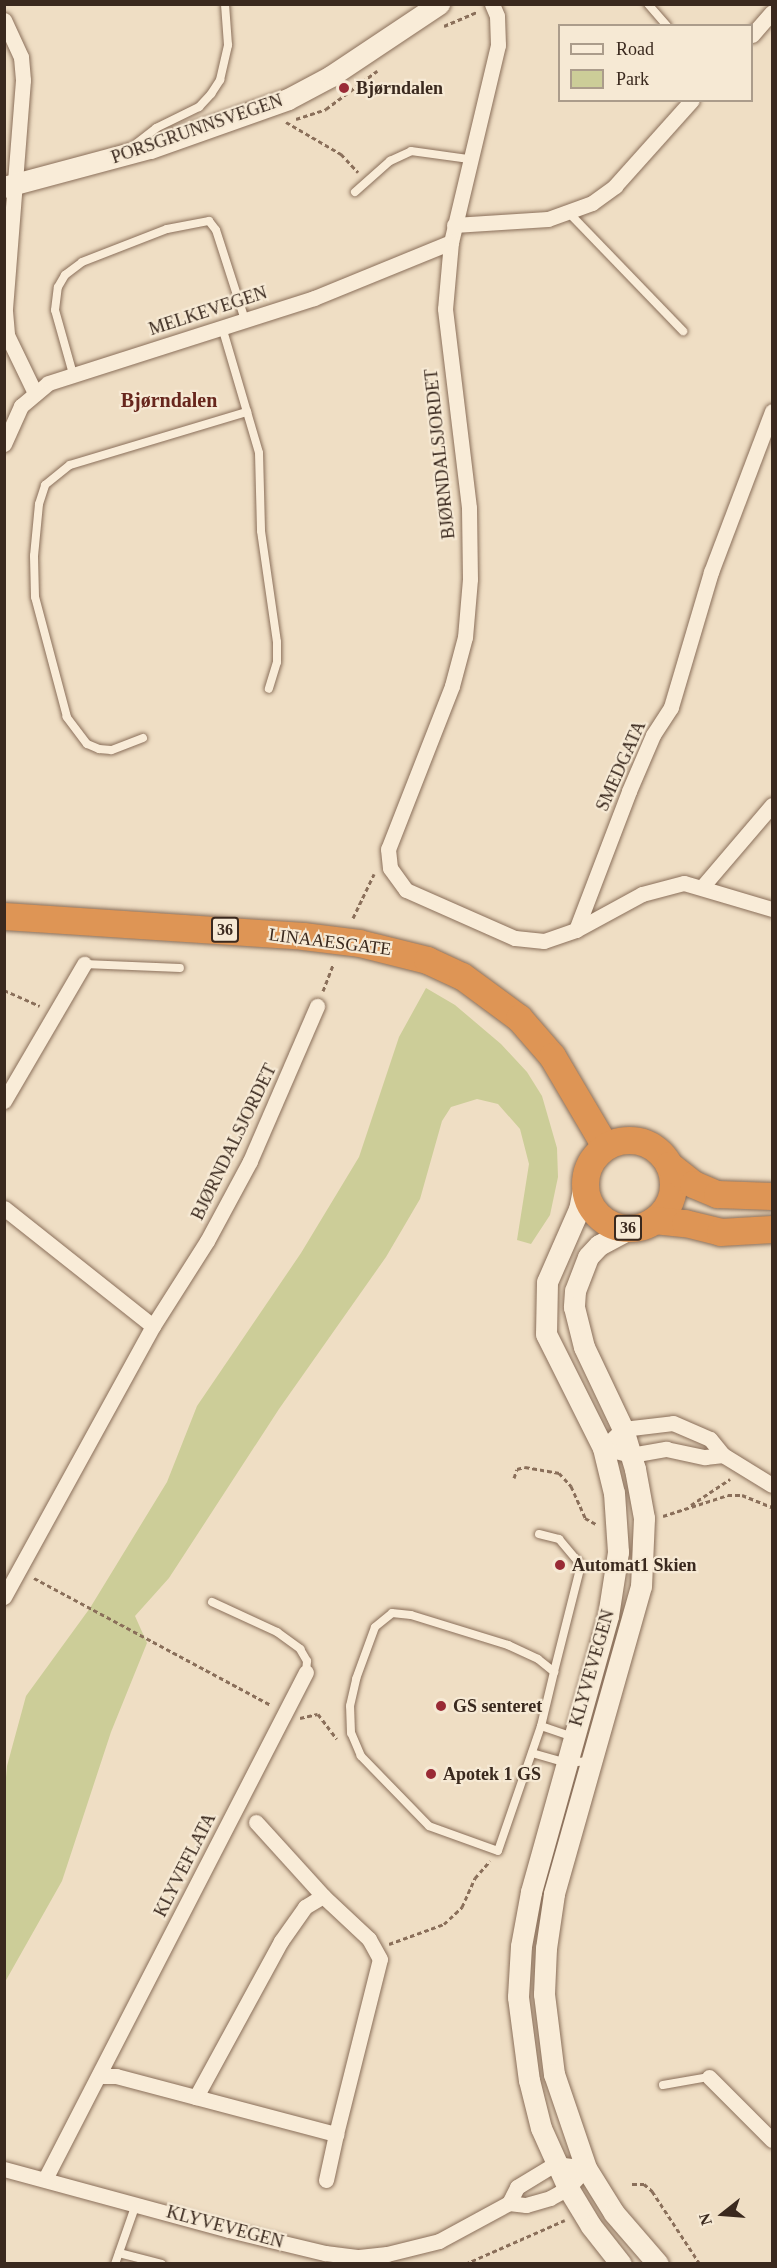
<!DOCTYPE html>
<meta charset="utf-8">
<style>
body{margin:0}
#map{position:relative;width:777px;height:2268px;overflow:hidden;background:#efdec4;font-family:"Times New Roman",serif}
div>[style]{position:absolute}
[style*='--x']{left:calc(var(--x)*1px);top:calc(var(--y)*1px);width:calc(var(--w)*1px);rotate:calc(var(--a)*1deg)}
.green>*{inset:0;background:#cccd98}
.path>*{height:3px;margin-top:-1.5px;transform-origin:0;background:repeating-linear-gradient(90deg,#8a6f5a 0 4.5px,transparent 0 7.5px)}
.roads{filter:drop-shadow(0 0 2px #8a6f5a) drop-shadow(0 0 2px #8a6f5a)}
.lane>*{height:8px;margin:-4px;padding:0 4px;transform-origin:4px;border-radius:4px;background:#f9ecd8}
.street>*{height:15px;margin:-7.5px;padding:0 7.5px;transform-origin:7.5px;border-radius:7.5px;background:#f9ecd8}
.secondary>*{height:21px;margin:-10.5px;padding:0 10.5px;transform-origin:10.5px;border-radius:10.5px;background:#f9ecd8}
.highway>*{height:27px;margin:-13.5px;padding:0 13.5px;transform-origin:13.5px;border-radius:13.5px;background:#de9555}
.highway>.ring{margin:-13.5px;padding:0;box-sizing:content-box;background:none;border:27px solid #de9555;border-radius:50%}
.dots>*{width:16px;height:16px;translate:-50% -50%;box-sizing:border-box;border:3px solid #f6e9d4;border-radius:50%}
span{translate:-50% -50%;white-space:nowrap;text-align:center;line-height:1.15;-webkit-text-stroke:4.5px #f6e9d4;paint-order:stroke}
.shield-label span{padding:2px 4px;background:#f6e9d4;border:2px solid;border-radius:4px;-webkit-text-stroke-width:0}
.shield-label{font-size:16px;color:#3a291e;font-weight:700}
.poi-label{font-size:18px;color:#3a291e;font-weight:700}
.left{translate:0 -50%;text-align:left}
.street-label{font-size:18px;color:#3a291e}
.neighbourhood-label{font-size:20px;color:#67261d;font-weight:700}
.frame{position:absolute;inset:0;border:6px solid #3a291e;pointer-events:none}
.legend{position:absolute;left:558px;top:24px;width:195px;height:78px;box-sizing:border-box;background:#f6e9d4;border:2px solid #ab9c8b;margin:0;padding:8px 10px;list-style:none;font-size:18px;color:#3a291e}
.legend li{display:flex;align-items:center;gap:12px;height:30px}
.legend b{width:30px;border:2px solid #ab9c8b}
.north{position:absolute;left:693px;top:2184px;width:60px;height:60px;-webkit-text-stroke:4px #f6e9d4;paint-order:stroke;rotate:253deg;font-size:16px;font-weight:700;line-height:24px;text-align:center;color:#3a291e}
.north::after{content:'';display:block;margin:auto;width:21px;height:27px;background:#3a291e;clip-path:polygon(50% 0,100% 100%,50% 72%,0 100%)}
</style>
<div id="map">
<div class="green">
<div style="clip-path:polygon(426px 988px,455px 1005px,501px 1044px,527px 1072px,542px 1096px,557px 1148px,558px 1177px,550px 1215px,531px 1244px,517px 1240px,529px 1164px,520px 1129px,498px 1104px,477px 1099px,451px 1107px,442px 1121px,420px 1199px,386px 1257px,279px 1409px,169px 1578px,135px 1616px,147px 1643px,111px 1732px,62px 1881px,5px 1982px,5px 1789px,7px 1766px,26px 1696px,90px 1608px,167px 1482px,197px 1406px,301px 1253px,359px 1157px,399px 1037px)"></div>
</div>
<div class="path">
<div style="--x:444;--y:26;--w:36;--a:-23"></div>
<div style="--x:296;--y:119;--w:32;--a:-18"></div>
<div style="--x:326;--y:109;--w:64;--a:-36.7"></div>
<div style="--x:286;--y:122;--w:64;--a:30.2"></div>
<div style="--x:341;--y:154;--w:25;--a:47"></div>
<div style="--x:353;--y:918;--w:49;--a:-64.5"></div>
<div style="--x:4;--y:990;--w:39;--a:24"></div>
<div style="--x:323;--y:991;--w:28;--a:-69"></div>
<div style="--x:514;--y:1478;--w:9;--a:-72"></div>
<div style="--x:517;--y:1469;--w:8;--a:-14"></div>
<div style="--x:525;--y:1467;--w:35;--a:10"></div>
<div style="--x:559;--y:1473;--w:18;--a:47"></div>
<div style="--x:571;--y:1486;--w:35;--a:66"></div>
<div style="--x:585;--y:1518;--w:13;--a:29"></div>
<div style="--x:691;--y:1505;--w:47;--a:-33.7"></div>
<div style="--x:663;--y:1516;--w:68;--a:-17.9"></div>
<div style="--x:728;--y:1495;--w:14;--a:0"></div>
<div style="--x:742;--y:1495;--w:32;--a:22"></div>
<div style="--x:34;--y:1578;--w:269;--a:28.2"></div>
<div style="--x:300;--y:1718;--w:18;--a:-13"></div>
<div style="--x:318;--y:1714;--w:31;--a:53"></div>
<div style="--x:389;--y:1944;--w:59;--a:-20"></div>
<div style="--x:444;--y:1924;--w:25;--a:-43"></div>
<div style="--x:462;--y:1907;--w:32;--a:-66"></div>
<div style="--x:475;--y:1878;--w:23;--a:-49"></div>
<div style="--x:632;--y:2184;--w:12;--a:0"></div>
<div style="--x:644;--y:2184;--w:11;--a:41"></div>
<div style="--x:652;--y:2191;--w:87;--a:56.7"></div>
<div style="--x:465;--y:2264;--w:109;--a:-23.7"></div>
</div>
<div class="roads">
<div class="lane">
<div style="--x:648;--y:4;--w:29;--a:49"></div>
<div style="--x:132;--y:147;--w:31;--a:-38"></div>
<div style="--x:156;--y:128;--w:48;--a:-26"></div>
<div style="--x:199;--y:107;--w:18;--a:-47"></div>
<div style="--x:211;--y:94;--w:17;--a:-57"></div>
<div style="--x:220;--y:80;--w:36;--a:-77"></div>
<div style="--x:228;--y:45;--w:41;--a:-94.2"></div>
<div style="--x:355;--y:192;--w:47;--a:-41.5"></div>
<div style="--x:390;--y:161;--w:23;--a:-25"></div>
<div style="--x:411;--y:151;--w:59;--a:7.9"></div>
<div style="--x:570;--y:214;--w:163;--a:46"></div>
<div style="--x:222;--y:327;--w:131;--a:73.6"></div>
<div style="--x:259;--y:453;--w:78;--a:88.5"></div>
<div style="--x:261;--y:531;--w:112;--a:81.8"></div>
<div style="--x:277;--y:642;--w:20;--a:90"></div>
<div style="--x:277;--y:662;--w:28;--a:107"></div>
<div style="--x:73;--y:374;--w:66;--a:-105.7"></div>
<div style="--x:55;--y:310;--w:23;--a:-83"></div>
<div style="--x:58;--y:287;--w:14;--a:-60"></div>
<div style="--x:65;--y:275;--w:21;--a:-37"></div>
<div style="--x:82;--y:262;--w:91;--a:-21.2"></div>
<div style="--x:167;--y:229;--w:43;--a:-10.8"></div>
<div style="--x:209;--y:221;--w:11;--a:52"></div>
<div style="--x:216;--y:230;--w:95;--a:72.1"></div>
<div style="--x:143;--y:738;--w:34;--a:159"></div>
<div style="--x:111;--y:750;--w:12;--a:-175"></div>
<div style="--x:99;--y:749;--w:13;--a:-157"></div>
<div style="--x:87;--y:744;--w:34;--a:-127"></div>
<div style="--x:67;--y:717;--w:124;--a:-104.9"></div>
<div style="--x:35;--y:597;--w:41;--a:-91.4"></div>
<div style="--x:34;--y:556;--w:52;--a:-84.5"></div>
<div style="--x:39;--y:504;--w:20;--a:-72"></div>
<div style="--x:45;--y:485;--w:32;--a:-39"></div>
<div style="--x:70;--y:465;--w:185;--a:-16.7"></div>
<div style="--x:84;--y:964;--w:96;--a:2.4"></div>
<div style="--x:539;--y:1534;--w:21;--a:14"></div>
<div style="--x:559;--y:1539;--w:34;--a:50"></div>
<div style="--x:581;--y:1565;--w:110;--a:104.2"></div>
<div style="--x:212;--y:1602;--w:72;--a:24.8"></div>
<div style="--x:277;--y:1632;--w:29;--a:36"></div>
<div style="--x:300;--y:1649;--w:14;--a:60"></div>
<div style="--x:307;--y:1661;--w:11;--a:95"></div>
<div style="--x:392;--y:1613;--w:19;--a:6"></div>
<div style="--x:411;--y:1615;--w:102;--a:17.2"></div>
<div style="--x:508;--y:1645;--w:33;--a:25"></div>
<div style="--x:538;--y:1659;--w:21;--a:39"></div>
<div style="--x:554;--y:1672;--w:56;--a:103.5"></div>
<div style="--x:541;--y:1726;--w:132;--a:109"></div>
<div style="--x:498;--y:1851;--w:73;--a:-160.1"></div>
<div style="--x:429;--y:1826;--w:98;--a:-134.2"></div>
<div style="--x:361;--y:1756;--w:25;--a:-113"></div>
<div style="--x:351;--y:1733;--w:27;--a:-92"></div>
<div style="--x:350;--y:1706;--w:28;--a:-77"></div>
<div style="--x:356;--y:1679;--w:55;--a:-69.9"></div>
<div style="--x:375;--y:1627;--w:22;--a:-39"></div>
<div style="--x:541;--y:1726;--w:34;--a:19"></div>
<div style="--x:532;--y:1753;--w:35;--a:16"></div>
<div style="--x:566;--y:1763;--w:23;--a:-5"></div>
<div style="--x:663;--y:2085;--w:47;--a:-9.9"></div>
<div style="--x:119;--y:2253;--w:44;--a:14.3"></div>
<div style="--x:115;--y:2264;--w:64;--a:-70.7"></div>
</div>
<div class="street">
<div style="--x:492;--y:4;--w:13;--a:67"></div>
<div style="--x:497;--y:16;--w:29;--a:88"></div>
<div style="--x:498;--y:45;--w:203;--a:103.4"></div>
<div style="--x:451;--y:242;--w:67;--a:95.1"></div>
<div style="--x:445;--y:309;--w:200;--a:83.1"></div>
<div style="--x:469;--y:508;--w:71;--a:89.2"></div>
<div style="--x:470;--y:579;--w:58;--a:94.9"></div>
<div style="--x:465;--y:637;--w:51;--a:104.9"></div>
<div style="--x:452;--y:686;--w:175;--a:111.4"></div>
<div style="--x:388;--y:849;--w:19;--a:84"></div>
<div style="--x:390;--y:868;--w:27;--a:54"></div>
<div style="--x:406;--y:890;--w:119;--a:23.8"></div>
<div style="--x:515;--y:938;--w:29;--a:6"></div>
<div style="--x:544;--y:941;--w:34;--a:-19"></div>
<div style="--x:576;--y:930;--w:149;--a:-69.1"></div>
<div style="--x:629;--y:791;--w:61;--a:-66.8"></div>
<div style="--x:653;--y:735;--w:33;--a:-57"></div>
<div style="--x:671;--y:707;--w:141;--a:-73.5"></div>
<div style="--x:711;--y:572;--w:172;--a:-69.2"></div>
<div style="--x:4;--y:20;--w:41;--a:65.3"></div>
<div style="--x:21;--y:57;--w:23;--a:85"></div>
<div style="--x:23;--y:80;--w:232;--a:94.5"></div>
<div style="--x:5;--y:311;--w:24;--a:85"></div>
<div style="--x:7;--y:335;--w:62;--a:64.3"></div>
<div style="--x:752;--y:35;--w:30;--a:-49"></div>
<div style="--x:454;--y:225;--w:94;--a:-3.7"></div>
<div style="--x:548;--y:219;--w:47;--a:-20"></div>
<div style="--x:592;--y:203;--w:29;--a:-36"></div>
<div style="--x:615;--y:186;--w:115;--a:-48.2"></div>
<div style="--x:4;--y:444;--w:42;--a:-65.9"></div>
<div style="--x:21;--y:406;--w:35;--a:-40"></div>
<div style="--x:48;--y:383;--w:279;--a:-17.7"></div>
<div style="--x:314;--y:298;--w:148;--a:-22.2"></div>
<div style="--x:702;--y:887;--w:108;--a:-49.5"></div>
<div style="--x:576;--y:930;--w:75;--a:-28.6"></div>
<div style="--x:642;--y:894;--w:43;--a:-14.7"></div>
<div style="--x:684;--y:883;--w:92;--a:16.5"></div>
<div style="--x:4;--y:1101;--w:159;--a:-59.7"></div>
<div style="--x:4;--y:1208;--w:190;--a:38.4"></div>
<div style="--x:603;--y:1448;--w:28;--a:-44"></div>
<div style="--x:623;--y:1429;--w:50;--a:-6.8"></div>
<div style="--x:673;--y:1423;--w:40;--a:23.4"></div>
<div style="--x:710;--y:1439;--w:21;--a:51"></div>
<div style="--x:723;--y:1455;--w:57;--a:31.5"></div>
<div style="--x:603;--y:1448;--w:29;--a:14"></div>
<div style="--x:631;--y:1455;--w:36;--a:-10"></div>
<div style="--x:666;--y:1449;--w:40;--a:12"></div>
<div style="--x:705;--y:1457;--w:18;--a:-6"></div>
<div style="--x:4;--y:1597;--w:309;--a:-61.2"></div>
<div style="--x:153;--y:1326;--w:101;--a:-57.6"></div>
<div style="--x:207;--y:1241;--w:91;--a:-61.7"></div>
<div style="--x:250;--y:1161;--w:169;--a:-66.6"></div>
<div style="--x:256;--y:1822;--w:100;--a:47.8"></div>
<div style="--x:99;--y:2076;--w:17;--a:0"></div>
<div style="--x:116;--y:2076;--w:228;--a:14.8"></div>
<div style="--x:336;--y:2134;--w:180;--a:-75.9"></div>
<div style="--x:380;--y:1959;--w:23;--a:-119"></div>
<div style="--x:369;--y:1939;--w:63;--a:-136.9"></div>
<div style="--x:323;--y:1896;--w:21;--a:149"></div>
<div style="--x:305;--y:1907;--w:42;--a:125.2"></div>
<div style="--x:281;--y:1941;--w:178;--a:118.6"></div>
<div style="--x:709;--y:2077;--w:89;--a:45"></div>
<div style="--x:4;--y:2169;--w:233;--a:15.2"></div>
<div style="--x:229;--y:2230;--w:99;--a:13.5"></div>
<div style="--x:325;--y:2253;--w:34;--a:7"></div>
<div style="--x:359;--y:2257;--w:28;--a:-6"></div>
<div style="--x:387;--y:2254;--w:54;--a:-14"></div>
<div style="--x:439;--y:2241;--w:80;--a:-28.5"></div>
<div style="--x:509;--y:2203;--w:18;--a:-63"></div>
<div style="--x:517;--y:2187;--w:44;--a:-31.2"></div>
<div style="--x:555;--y:2164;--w:31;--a:7"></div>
<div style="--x:45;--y:2179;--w:570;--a:-62.76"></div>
<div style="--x:326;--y:2180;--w:47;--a:-77.7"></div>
<div style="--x:509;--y:2203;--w:17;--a:7"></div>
<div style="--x:526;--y:2205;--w:25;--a:-16"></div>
<div style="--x:550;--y:2198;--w:21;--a:-29"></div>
<div style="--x:568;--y:2188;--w:27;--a:-48"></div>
</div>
<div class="secondary">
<div style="--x:4;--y:187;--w:151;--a:-15"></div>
<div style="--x:150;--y:148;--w:146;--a:-19.5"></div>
<div style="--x:288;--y:99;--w:49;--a:-28.1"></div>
<div style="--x:331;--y:76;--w:130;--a:-33.7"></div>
<div style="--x:584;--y:1184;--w:25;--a:101"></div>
<div style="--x:579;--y:1209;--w:80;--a:113.7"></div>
<div style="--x:547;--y:1282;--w:52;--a:91.1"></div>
<div style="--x:546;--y:1334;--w:127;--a:63.4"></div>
<div style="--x:603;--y:1448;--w:46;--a:76.3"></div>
<div style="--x:614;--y:1493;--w:59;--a:86.1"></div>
<div style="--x:618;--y:1552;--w:65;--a:98.9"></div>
<div style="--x:608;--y:1616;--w:287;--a:105.6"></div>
<div style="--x:531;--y:1892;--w:55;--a:100.5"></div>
<div style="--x:521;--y:1946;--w:51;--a:93.4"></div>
<div style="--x:518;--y:1997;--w:84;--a:82.5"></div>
<div style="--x:529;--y:2080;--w:49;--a:76"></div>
<div style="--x:541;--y:2128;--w:66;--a:65.8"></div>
<div style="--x:568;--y:2188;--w:44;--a:58.8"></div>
<div style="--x:591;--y:2226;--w:48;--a:51.7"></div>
<div style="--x:631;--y:1228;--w:36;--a:152"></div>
<div style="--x:599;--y:1245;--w:16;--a:133"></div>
<div style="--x:588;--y:1257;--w:36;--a:111"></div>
<div style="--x:575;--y:1291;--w:16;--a:94"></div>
<div style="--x:574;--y:1307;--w:41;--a:76"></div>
<div style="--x:584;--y:1347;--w:91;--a:64.6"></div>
<div style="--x:623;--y:1429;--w:42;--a:73.3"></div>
<div style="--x:635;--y:1469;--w:50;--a:79.6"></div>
<div style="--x:644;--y:1518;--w:68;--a:92.5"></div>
<div style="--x:641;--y:1586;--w:320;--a:105.8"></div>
<div style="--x:554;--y:1894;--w:55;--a:98.4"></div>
<div style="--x:546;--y:1948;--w:46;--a:92.5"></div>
<div style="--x:544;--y:1994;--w:81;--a:82.9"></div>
<div style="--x:554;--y:2074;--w:99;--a:71.2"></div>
<div style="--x:586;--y:2168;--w:53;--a:58.1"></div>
<div style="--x:614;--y:2213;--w:67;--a:49.2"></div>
</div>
<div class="highway">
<div style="--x:4;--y:916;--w:300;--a:3.8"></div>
<div style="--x:303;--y:936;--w:56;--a:7.1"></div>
<div style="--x:359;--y:943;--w:70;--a:14"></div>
<div style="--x:427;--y:960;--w:38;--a:25"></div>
<div style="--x:462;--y:976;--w:71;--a:36.4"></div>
<div style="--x:519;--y:1018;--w:50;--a:49"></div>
<div style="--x:552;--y:1056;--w:104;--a:59.5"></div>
<div class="ring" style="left:585px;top:1140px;width:61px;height:61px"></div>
<div style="--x:669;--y:1165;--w:31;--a:38"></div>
<div style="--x:693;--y:1184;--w:26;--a:23"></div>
<div style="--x:717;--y:1194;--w:55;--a:2.1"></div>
<div style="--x:654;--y:1220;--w:31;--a:6"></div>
<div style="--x:685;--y:1223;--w:36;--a:14"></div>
<div style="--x:720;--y:1232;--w:52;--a:-3.3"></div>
</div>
</div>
<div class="dots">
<div style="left:344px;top:88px;background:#992a35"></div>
<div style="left:560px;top:1565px;background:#992a35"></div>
<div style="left:441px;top:1706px;background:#992a35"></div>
<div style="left:431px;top:1774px;background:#992a35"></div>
</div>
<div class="shield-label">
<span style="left:225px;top:930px">36</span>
<span style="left:628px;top:1228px">36</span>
</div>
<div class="poi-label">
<span class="left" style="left:356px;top:88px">Bjørndalen</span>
<span class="left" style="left:572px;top:1565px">Automat1 Skien</span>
<span class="left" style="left:453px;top:1706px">GS senteret</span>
<span class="left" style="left:443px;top:1774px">Apotek 1 GS</span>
</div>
<div class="street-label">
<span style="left:197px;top:129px;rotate:-19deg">PORSGRUNNSVEGEN</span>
<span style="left:208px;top:311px;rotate:-18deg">MELKEVEGEN</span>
<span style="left:440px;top:454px;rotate:-96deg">BJØRNDALSJORDET</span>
<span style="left:621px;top:766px;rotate:-66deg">SMEDGATA</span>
<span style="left:330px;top:942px;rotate:7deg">LINAAESGATE</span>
<span style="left:234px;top:1142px;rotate:-64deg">BJØRNDALSJORDET</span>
<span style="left:592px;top:1668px;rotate:-74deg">KLYVEVEGEN</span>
<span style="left:185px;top:1865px;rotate:-63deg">KLYVEFLATA</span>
<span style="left:225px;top:2227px;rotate:15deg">KLYVEVEGEN</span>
</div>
<div class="neighbourhood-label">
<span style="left:169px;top:400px">Bjørndalen</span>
</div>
<div class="frame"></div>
<ul class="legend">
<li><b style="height:8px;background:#f9ecd8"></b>Road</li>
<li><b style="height:16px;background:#cccd98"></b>Park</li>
</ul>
<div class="north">N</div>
</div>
